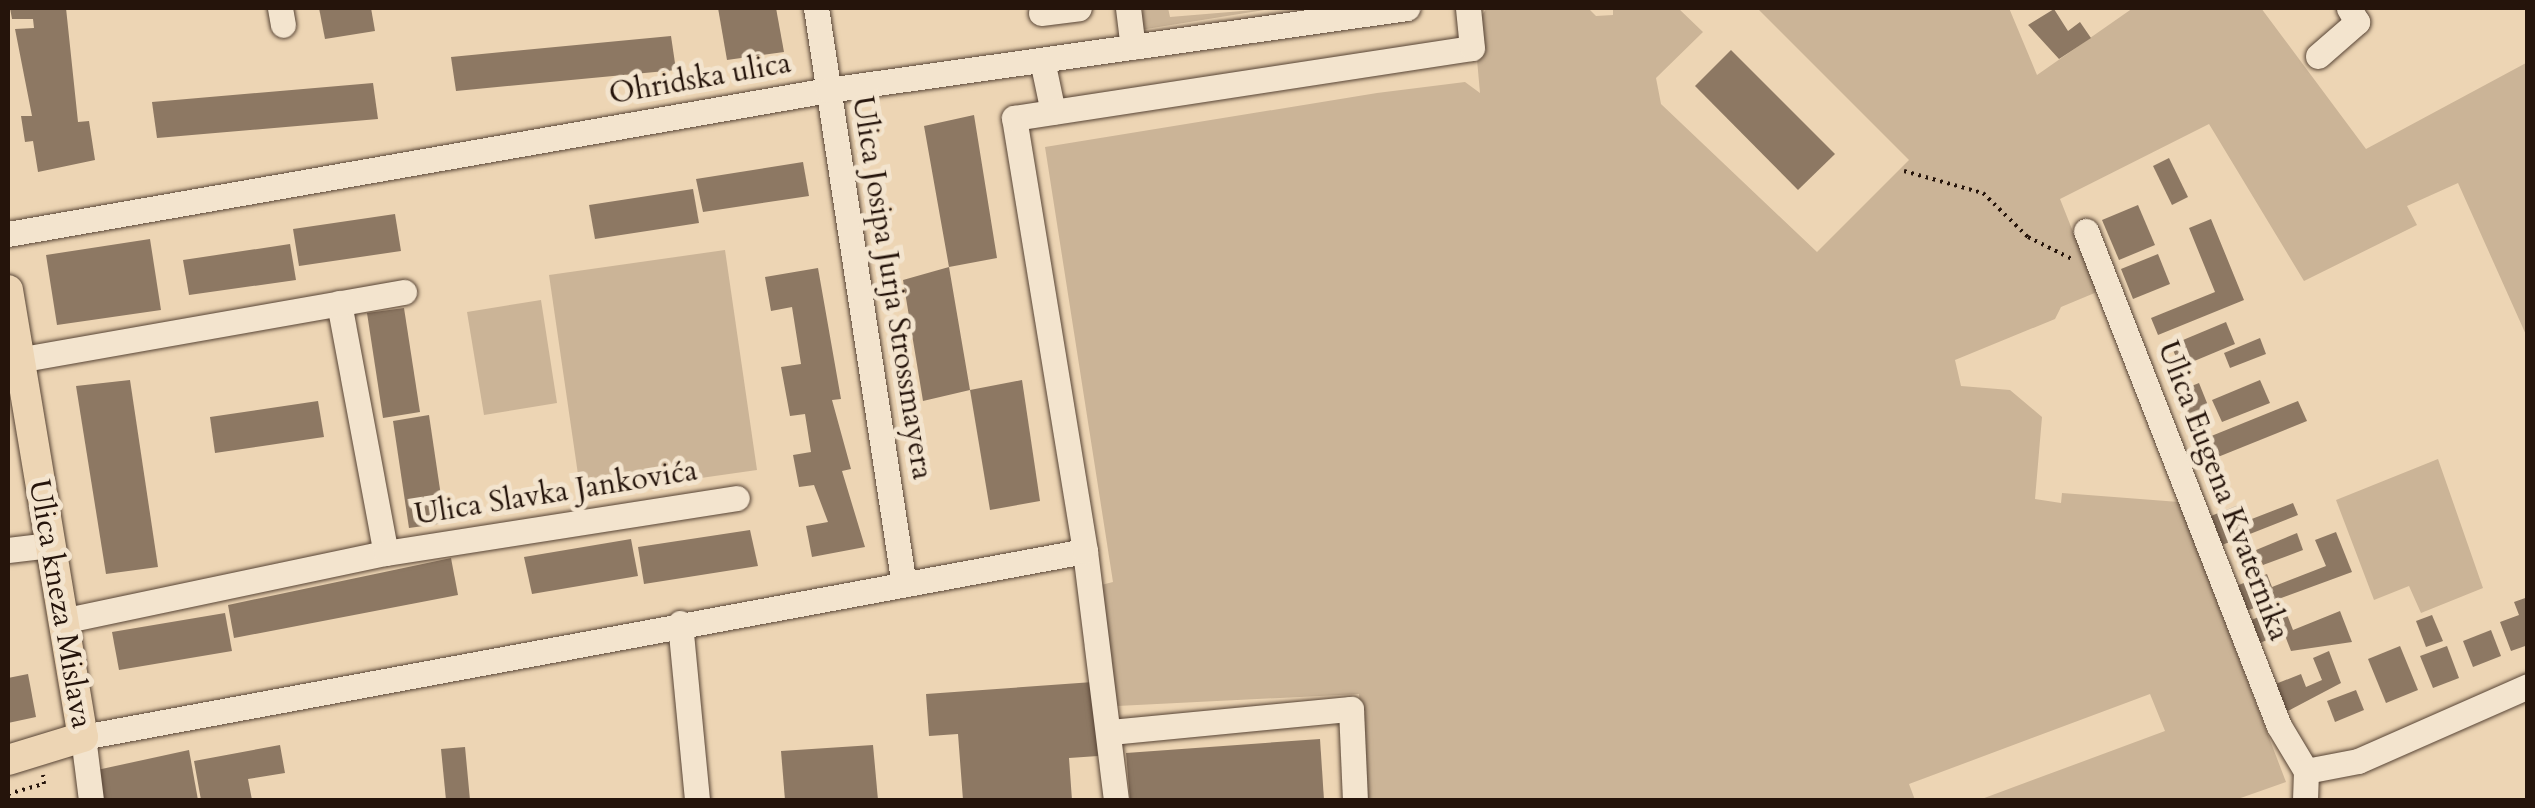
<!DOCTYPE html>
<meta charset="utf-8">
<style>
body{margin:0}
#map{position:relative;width:2535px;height:808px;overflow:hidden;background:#edd5b4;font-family:Cardo,serif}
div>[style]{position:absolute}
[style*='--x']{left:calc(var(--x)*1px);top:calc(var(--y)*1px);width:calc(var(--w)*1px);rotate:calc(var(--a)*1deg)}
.green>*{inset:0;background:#cbb497}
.building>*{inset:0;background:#8d7863}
.path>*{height:4px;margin-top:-2px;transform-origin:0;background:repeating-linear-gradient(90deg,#25140b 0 2.5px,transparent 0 7.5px)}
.roads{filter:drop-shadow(0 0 2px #574435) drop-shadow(0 0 2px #574435)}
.minor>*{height:25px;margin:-12.5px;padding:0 12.5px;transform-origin:12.5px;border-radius:12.5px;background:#f3e4ce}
.major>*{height:30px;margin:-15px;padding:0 15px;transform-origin:15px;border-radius:15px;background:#edd5b4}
span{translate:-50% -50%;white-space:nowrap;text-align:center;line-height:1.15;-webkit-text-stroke:10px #f3e4ce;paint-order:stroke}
.street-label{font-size:30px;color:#25140b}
.frame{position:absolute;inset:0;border:10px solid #25140b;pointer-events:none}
</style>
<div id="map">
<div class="green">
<div style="clip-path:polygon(1143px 8px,1168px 8px,1170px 17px,1277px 8px,1140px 30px)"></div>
<div style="clip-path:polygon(1487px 8px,1588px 8px,1596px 16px,1613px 15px,1613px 8px,1678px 8px,1703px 32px,1656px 78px,1661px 104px,1817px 252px,1909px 160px,1757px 8px,2009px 8px,2037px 75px,2133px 8px,2261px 8px,2366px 149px,2526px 63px,2527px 337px,2458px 183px,2407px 206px,2417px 225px,2304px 281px,2209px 124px,2060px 199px,2097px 292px,2061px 307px,2055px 319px,1955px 360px,1961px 386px,2010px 390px,2042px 417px,2035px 499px,2061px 503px,2062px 493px,2179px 502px,2286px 782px,2235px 800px,1979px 800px,2165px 731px,2150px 694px,1909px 784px,1915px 800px,1365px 800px,1359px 694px,1117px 706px,1101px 585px,1113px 582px,1045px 147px,1377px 93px,1465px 82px,1480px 93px,1474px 26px)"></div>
<div style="clip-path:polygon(725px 250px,757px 470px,581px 495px,549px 275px)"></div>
<div style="clip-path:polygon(541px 300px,557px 403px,484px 415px,467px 312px)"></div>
<div style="clip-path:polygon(2438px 459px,2483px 588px,2421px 613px,2409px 586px,2374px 600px,2336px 500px)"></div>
</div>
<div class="building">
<div style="clip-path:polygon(10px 8px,66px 8px,78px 122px,89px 121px,95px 160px,38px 172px,33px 141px,25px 142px,21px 116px,32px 116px,15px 29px,34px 28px,33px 19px,12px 19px)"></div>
<div style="clip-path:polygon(319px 8px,371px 8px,375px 31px,325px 39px)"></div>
<div style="clip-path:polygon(718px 8px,776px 8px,784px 52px,727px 60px)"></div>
<div style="clip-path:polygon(2054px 9px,2068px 31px,2080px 22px,2091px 38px,2059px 59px,2028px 25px)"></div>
<div style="clip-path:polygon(671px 36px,676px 70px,456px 91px,451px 57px)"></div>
<div style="clip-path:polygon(1731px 50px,1835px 154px,1798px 190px,1695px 86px)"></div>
<div style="clip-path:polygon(373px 83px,378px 119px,157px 138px,152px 102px)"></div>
<div style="clip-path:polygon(974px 115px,997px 258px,949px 267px,970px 390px,923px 401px,903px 280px,949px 267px,924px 126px)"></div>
<div style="clip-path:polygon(2169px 158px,2188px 197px,2172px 205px,2153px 166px)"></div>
<div style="clip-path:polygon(803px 162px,809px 196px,703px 212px,696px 179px)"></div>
<div style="clip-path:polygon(693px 189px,699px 223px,595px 239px,589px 205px)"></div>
<div style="clip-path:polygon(2138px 205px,2155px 245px,2119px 260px,2102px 220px)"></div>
<div style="clip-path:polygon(395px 214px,401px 251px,299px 266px,293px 229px)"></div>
<div style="clip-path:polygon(2211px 219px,2244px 300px,2158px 335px,2151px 318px,2215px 292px,2189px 228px)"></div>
<div style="clip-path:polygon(150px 239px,161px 310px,57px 325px,46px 255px)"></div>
<div style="clip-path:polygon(290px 244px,296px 280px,189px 295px,183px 260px)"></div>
<div style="clip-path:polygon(2158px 254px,2170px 284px,2133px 299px,2121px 269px)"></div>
<div style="clip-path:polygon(818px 268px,841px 399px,832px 400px,851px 469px,842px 471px,865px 547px,812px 557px,806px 526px,828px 522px,814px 485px,799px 487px,793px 455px,811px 452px,805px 414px,790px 416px,781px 367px,801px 364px,792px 307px,771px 311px,765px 277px)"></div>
<div style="clip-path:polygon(404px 308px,420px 412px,383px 418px,367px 313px)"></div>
<div style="clip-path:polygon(2226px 322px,2235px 344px,2180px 367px,2171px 345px)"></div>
<div style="clip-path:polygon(2260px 338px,2266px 354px,2230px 368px,2224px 353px)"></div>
<div style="clip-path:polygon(130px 380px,158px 567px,106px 574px,76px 386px)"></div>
<div style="clip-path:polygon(1022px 380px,1040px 501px,990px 510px,970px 390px)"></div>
<div style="clip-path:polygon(2260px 380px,2270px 403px,2222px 422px,2212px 400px)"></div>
<div style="clip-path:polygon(2199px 383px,2209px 408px,2185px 418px,2174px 393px)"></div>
<div style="clip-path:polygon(318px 401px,324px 437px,215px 453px,210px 417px)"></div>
<div style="clip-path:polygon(2298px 401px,2307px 421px,2203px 463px,2194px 443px)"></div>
<div style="clip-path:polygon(429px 415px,445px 523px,409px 528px,393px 421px)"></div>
<div style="clip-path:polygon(2293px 503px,2298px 515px,2222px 545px,2211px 516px,2238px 505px,2244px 522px)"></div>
<div style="clip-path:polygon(750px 530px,758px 566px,644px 584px,638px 547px)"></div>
<div style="clip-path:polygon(2336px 532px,2352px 572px,2246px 611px,2236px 586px,2267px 574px,2272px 587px,2326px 566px,2315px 540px)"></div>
<div style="clip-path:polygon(2297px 533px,2303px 550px,2263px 565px,2256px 550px)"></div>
<div style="clip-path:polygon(631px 539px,638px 576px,532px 594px,524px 557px)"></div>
<div style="clip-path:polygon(451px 558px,458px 595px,234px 638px,228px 605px)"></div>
<div style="clip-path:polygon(2528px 597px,2528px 645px,2511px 651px,2500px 622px,2519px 615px,2514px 602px)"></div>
<div style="clip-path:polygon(2284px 607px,2293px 630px,2340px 611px,2352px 642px,2291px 651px,2284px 633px,2255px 645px,2246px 622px)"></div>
<div style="clip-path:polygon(225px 613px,232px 651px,119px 670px,112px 632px)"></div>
<div style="clip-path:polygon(2432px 615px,2443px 641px,2426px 647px,2416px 621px)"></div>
<div style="clip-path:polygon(2491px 630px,2501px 656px,2473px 667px,2463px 641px)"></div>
<div style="clip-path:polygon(2400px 646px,2418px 690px,2386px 703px,2368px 659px)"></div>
<div style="clip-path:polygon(2447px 646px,2459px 678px,2433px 688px,2420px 656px)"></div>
<div style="clip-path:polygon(2329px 651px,2341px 683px,2284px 713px,2273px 685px,2301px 674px,2306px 687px,2322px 680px,2313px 658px)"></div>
<div style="clip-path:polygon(28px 674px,36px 717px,8px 723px,8px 678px)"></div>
<div style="clip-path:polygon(1093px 682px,1098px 756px,1069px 758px,1072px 800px,963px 800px,958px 734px,929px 736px,926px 694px)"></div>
<div style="clip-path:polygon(2356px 690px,2364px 710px,2335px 722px,2327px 701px)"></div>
<div style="clip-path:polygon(1320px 739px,1324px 800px,1130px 800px,1126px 753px)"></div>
<div style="clip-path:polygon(280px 745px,285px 773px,248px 779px,252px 800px,201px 800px,194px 761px)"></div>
<div style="clip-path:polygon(873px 745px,878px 800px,785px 800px,781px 751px)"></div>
<div style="clip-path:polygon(465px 747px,470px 800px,446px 800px,441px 749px)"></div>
<div style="clip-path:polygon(189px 750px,198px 800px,103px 800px,97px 770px)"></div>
</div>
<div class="path">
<div style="--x:1904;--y:171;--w:82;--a:15.6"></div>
<div style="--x:1983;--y:193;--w:63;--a:44.4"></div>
<div style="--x:2028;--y:237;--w:49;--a:26.6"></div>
<div style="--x:8;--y:794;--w:37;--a:-16"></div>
<div style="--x:44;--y:784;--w:9;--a:-96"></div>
</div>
<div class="roads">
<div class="minor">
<div style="--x:280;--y:8;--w:17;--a:80"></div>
<div style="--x:816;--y:8;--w:578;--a:81.34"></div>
<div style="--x:1128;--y:8;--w:39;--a:83"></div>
<div style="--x:1041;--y:13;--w:38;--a:-7"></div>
<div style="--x:2318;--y:56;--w:52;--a:-41.1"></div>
<div style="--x:2357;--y:22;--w:16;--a:-120"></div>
<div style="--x:1042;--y:60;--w:53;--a:78.1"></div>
<div style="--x:2086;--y:231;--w:531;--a:68.7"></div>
<div style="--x:2279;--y:726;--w:52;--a:59"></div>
<div style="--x:2306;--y:771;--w:53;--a:-10.9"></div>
<div style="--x:2358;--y:761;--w:186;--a:-23.8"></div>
<div style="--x:8;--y:234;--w:833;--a:-9.96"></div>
<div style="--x:828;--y:90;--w:585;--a:-8.06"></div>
<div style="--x:339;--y:303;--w:254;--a:79.4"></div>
<div style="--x:18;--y:360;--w:392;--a:-10"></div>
<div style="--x:8;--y:550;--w:42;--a:-6.8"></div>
<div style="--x:62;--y:621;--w:331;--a:-11.9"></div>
<div style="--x:386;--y:553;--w:355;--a:-8.9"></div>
<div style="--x:680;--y:623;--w:178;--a:84.5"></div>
<div style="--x:1110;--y:732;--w:242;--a:-5.5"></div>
<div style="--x:1351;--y:709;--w:91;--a:87.5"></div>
<div style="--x:91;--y:800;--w:64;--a:-97.2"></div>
<div style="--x:83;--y:737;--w:1019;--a:-10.52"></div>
<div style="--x:1116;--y:800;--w:251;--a:-97.1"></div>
<div style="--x:1085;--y:551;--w:439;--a:-99.3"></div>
<div style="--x:1014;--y:118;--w:463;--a:-8.7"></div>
<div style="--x:1472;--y:48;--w:40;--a:-95.7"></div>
<div style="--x:2305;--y:800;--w:29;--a:-88"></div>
</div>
<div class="major">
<div style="--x:8;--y:290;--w:453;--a:80.5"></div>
<div style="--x:83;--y:737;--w:78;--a:163"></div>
</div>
</div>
<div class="street-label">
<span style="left:700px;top:79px;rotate:-10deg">Ohridska ulica</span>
<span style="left:892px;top:288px;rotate:81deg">Ulica Josipa Jurja Strossmayera</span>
<span style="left:2223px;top:491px;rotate:69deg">Ulica Eugena Kvaternika</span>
<span style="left:556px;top:493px;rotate:-9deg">Ulica Slavka Jankovića</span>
<span style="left:60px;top:604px;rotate:80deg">Ulica kneza Mislava</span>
</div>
<div class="frame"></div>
</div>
